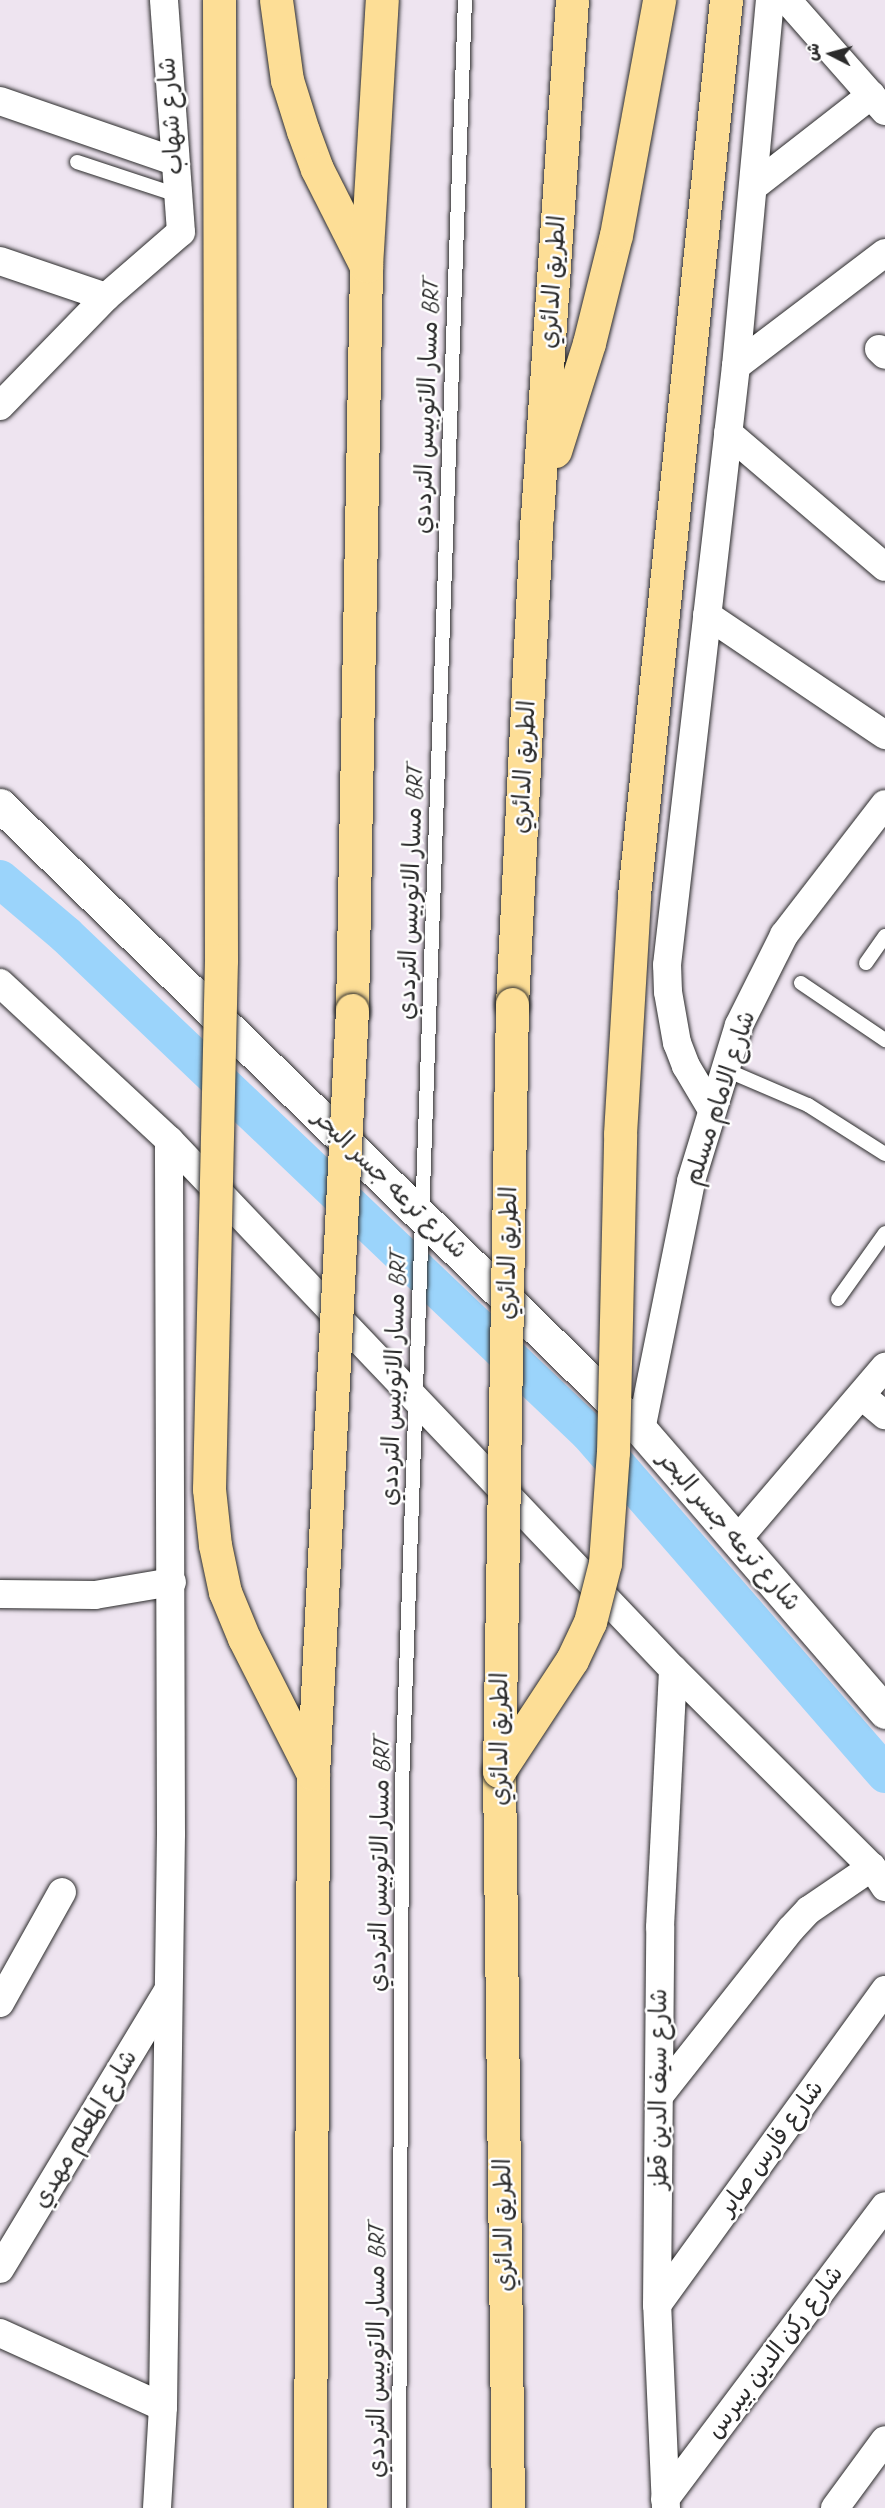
<!DOCTYPE html>
<meta charset="utf-8">
<style>
body{margin:0}
#map{position:relative;width:885px;height:2508px;overflow:hidden;background:#eee4f0;font-family:Caveat,"Playpen Sans Arabic",sans-serif}
div>[style]{position:absolute}
[style*='--x']{left:calc(var(--x)*1px);top:calc(var(--y)*1px);width:calc(var(--w)*1px);rotate:calc(var(--a)*1deg)}
.canal>*{height:38px;margin:-19px;padding:0 19px;transform-origin:19px;border-radius:19px;background:#9bd4fb}
.roads{filter:drop-shadow(0 0 2px #2b2b2b) drop-shadow(0 0 2px #2b2b2b)}
.lane>*{height:14px;margin:-7px;padding:0 7px;transform-origin:7px;border-radius:7px;background:#fff}
.street>*{height:28px;margin:-14px;padding:0 14px;transform-origin:14px;border-radius:14px;background:#fff}
.secondary>*{height:33px;margin:-16.5px;padding:0 16.5px;transform-origin:16.5px;border-radius:16.5px;background:#fff}
.highway>*{height:33px;margin:-16.5px;padding:0 16.5px;transform-origin:16.5px;border-radius:16.5px;background:#fdde96}
.bridges{filter:drop-shadow(0 0 2px #2b2b2b) drop-shadow(0 0 2px #2b2b2b)}
.highway-bridge>*{height:33px;margin:-16.5px;padding:0 16.5px;transform-origin:16.5px;border-radius:16.5px;background:#fdde96}
span{translate:-50% -50%;white-space:nowrap;text-align:center;line-height:1.15;-webkit-text-stroke:5px #fff;paint-order:stroke}
.street-label{font-size:24px;color:#2b2b2b}
.north{position:absolute;left:801px;top:24px;width:60px;height:60px;-webkit-text-stroke:4px #fff;paint-order:stroke;rotate:276deg;font-size:16px;font-weight:700;line-height:24px;text-align:center;color:#2b2b2b}
.north::after{content:'';display:block;margin:auto;width:21px;height:27px;background:#2b2b2b;clip-path:polygon(50% 0,100% 100%,50% 72%,0 100%)}
</style>
<div id="map">
<div class="canal">
<div style="--x:0;--y:879;--w:87;--a:40.3"></div>
<div style="--x:66;--y:935;--w:722;--a:43.6"></div>
<div style="--x:589;--y:1433;--w:452;--a:49"></div>
</div>
<div class="roads">
<div class="lane">
<div style="--x:77;--y:162;--w:105;--a:18.3"></div>
<div style="--x:866;--y:963;--w:33;--a:-55"></div>
<div style="--x:801;--y:983;--w:102;--a:34.2"></div>
<div style="--x:724;--y:1069;--w:91;--a:23.2"></div>
<div style="--x:808;--y:1105;--w:91;--a:32.5"></div>
<div style="--x:838;--y:1299;--w:81;--a:-54.5"></div>
<div style="--x:399;--y:2508;--w:722;--a:-89.76"></div>
<div style="--x:402;--y:1786;--w:1787;--a:-87.98"></div>
</div>
<div class="street">
<div style="--x:787;--y:0;--w:148;--a:48.6"></div>
<div style="--x:0;--y:101;--w:184;--a:19"></div>
<div style="--x:753;--y:187;--w:150;--a:-37.9"></div>
<div style="--x:0;--y:261;--w:112;--a:18.8"></div>
<div style="--x:879;--y:349;--w:8;--a:45"></div>
<div style="--x:736;--y:366;--w:187;--a:-37.2"></div>
<div style="--x:0;--y:406;--w:152;--a:-45.8"></div>
<div style="--x:106;--y:297;--w:99;--a:-40.9"></div>
<div style="--x:181;--y:232;--w:233;--a:-94.2"></div>
<div style="--x:728;--y:433;--w:206;--a:40.5"></div>
<div style="--x:707;--y:615;--w:215;--a:34"></div>
<div style="--x:0;--y:983;--w:231;--a:42.9"></div>
<div style="--x:169;--y:1140;--w:731;--a:46.39"></div>
<div style="--x:673;--y:1669;--w:281;--a:44.9"></div>
<div style="--x:872;--y:1867;--w:24;--a:57"></div>
<div style="--x:711;--y:1108;--w:49;--a:-120.8"></div>
<div style="--x:686;--y:1066;--w:25;--a:-111"></div>
<div style="--x:677;--y:1043;--w:52;--a:-100"></div>
<div style="--x:668;--y:992;--w:27;--a:-92"></div>
<div style="--x:667;--y:965;--w:603;--a:-83.43"></div>
<div style="--x:736;--y:366;--w:368;--a:-84.7"></div>
<div style="--x:862;--y:1396;--w:30;--a:40"></div>
<div style="--x:641;--y:1430;--w:254;--a:-78.6"></div>
<div style="--x:691;--y:1181;--w:163;--a:-72.9"></div>
<div style="--x:739;--y:1025;--w:101;--a:-63.4"></div>
<div style="--x:784;--y:935;--w:165;--a:-52.4"></div>
<div style="--x:737;--y:1540;--w:228;--a:-49.5"></div>
<div style="--x:0;--y:1594;--w:95;--a:0.6"></div>
<div style="--x:95;--y:1595;--w:78;--a:-9.6"></div>
<div style="--x:0;--y:2003;--w:127;--a:-60.8"></div>
<div style="--x:659;--y:2096;--w:213;--a:-51.7"></div>
<div style="--x:791;--y:1929;--w:26;--a:-47"></div>
<div style="--x:809;--y:1910;--w:76;--a:-34.3"></div>
<div style="--x:0;--y:2269;--w:325;--a:-58.9"></div>
<div style="--x:657;--y:2305;--w:389;--a:-54.1"></div>
<div style="--x:0;--y:2333;--w:179;--a:24.4"></div>
<div style="--x:665;--y:2499;--w:366;--a:-53.1"></div>
<div style="--x:157;--y:2508;--w:101;--a:-86.6"></div>
<div style="--x:163;--y:2407;--w:573;--a:-89.2"></div>
<div style="--x:171;--y:1834;--w:694;--a:-90.17"></div>
<div style="--x:666;--y:2508;--w:203;--a:-92.5"></div>
<div style="--x:657;--y:2305;--w:378;--a:-89.5"></div>
<div style="--x:660;--y:1927;--w:258;--a:-87.1"></div>
<div style="--x:835;--y:2508;--w:84;--a:-53.7"></div>
</div>
<div class="secondary">
<div style="--x:0;--y:805;--w:895;--a:44.28"></div>
<div style="--x:641;--y:1430;--w:373;--a:49.1"></div>
</div>
<div class="highway">
<div style="--x:276;--y:0;--w:81;--a:82.2"></div>
<div style="--x:287;--y:80;--w:53;--a:72.6"></div>
<div style="--x:303;--y:131;--w:40;--a:69.8"></div>
<div style="--x:317;--y:169;--w:109;--a:63.2"></div>
<div style="--x:555;--y:451;--w:113;--a:-72.5"></div>
<div style="--x:589;--y:343;--w:111;--a:-76"></div>
<div style="--x:616;--y:235;--w:239;--a:-79.6"></div>
<div style="--x:512;--y:1004;--w:489;--a:-87.1"></div>
<div style="--x:537;--y:516;--w:517;--a:-86.12"></div>
<div style="--x:352;--y:1010;--w:744;--a:-88.92"></div>
<div style="--x:366;--y:266;--w:266;--a:-86.6"></div>
<div style="--x:499;--y:1771;--w:737;--a:89.3"></div>
</div>
</div>
<div class="bridges">
<div class="highway-bridge">
<div style="--x:219;--y:0;--w:960;--a:89.88"></div>
<div style="--x:221;--y:960;--w:529;--a:91.3"></div>
<div style="--x:209;--y:1489;--w:56;--a:83.9"></div>
<div style="--x:215;--y:1545;--w:48;--a:78"></div>
<div style="--x:225;--y:1592;--w:50;--a:67.6"></div>
<div style="--x:244;--y:1638;--w:153;--a:63.1"></div>
<div style="--x:499;--y:1771;--w:133;--a:-56.7"></div>
<div style="--x:572;--y:1660;--w:42;--a:-64.7"></div>
<div style="--x:590;--y:1622;--w:61;--a:-75.7"></div>
<div style="--x:605;--y:1563;--w:111;--a:-85.9"></div>
<div style="--x:613;--y:1452;--w:318;--a:-88.7"></div>
<div style="--x:620;--y:1134;--w:239;--a:-86.6"></div>
<div style="--x:634;--y:895;--w:900;--a:-84.13"></div>
<div style="--x:499;--y:1771;--w:767;--a:-89.03"></div>
<div style="--x:310;--y:2508;--w:734;--a:-89.77"></div>
<div style="--x:313;--y:1774;--w:765;--a:-87.08"></div>
</div>
</div>
<div class="street-label">
<span style="left:171px;top:116px;rotate:-94deg">شارع شهاب</span>
<span style="left:553px;top:282px;rotate:-86deg">الطريق الدائري</span>
<span style="left:427px;top:407px;rotate:-88deg">مسار الاتوبيس الترددي BRT</span>
<span style="left:524px;top:767px;rotate:-87deg">الطريق الدائري</span>
<span style="left:411px;top:893px;rotate:-88deg">مسار الاتوبيس الترددي BRT</span>
<span style="left:720px;top:1098px;rotate:-72deg">شارع الامام مسلم</span>
<span style="left:390px;top:1184px;rotate:44deg">شارع ترعه جسر البحر</span>
<span style="left:508px;top:1253px;rotate:-89deg">الطريق الدائري</span>
<span style="left:394px;top:1379px;rotate:-88deg">مسار الاتوبيس الترددي BRT</span>
<span style="left:729px;top:1531px;rotate:49deg">شارع ترعه جسر البحر</span>
<span style="left:500px;top:1739px;rotate:-90deg">الطريق الدائري</span>
<span style="left:380px;top:1865px;rotate:-89deg">مسار الاتوبيس الترددي BRT</span>
<span style="left:659px;top:2089px;rotate:-90deg">شارع سيف الدين قطز</span>
<span style="left:85px;top:2129px;rotate:-59deg">شارع المعلم مهدي</span>
<span style="left:771px;top:2148px;rotate:-54deg">شارع فارس صابر</span>
<span style="left:504px;top:2225px;rotate:-91deg">الطريق الدائري</span>
<span style="left:377px;top:2351px;rotate:-90deg">مسار الاتوبيس الترددي BRT</span>
<span style="left:775px;top:2352px;rotate:-53deg">شارع ركن الدين بيبرس</span>
</div>
<div class="north">ش</div>
</div>
